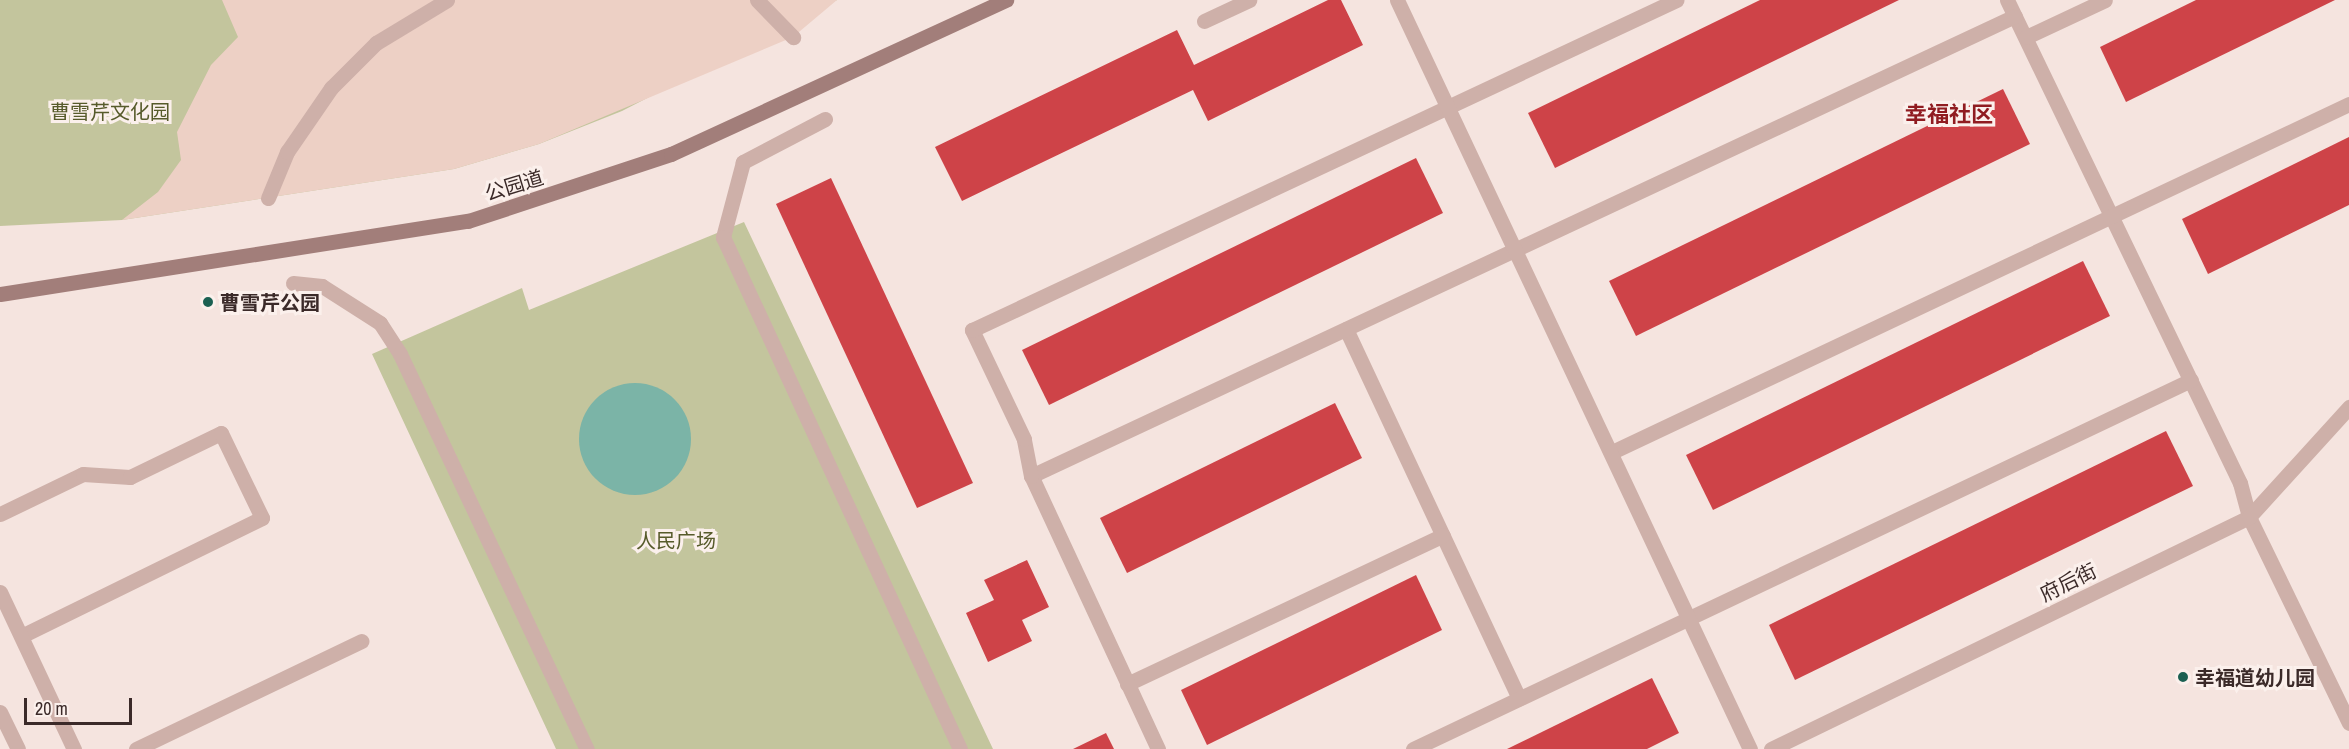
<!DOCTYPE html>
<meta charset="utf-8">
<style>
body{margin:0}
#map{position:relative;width:2349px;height:749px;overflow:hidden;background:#f5e4df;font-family:"Archivo Narrow","Noto Sans SC",sans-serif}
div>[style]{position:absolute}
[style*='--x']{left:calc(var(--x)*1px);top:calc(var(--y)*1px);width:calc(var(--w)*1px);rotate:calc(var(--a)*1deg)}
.green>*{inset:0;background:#c3c59d}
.plaza>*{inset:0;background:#edd0c5}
.water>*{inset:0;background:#7bb4a7}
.round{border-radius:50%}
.building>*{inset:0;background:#ce4348}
.service>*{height:15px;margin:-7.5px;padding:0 7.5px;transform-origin:7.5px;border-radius:7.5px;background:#ceb0a9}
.pedestrian>*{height:15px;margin:-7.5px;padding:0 7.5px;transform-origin:7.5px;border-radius:7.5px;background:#ceb0a9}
.minor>*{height:15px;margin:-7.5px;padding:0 7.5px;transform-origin:7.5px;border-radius:7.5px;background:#ceb0a9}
.secondary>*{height:15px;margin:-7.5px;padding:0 7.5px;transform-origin:7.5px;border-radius:7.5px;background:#a27e7a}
.dots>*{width:16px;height:16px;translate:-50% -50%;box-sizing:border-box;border:3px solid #fbf0ec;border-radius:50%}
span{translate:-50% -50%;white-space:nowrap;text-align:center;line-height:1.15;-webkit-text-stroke:6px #fbf0ec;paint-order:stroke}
.park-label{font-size:20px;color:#575b2b}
.street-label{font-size:20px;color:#3b2a29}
.poi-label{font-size:20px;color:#3b2a29;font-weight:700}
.left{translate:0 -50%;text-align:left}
.quarter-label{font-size:22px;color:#901c21;font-weight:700}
.scale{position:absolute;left:24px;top:698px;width:108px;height:27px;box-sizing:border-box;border:3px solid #3b2a29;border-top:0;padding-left:8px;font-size:18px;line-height:21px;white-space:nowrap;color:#3b2a29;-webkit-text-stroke:4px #fbf0ec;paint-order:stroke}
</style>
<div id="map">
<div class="green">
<div style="clip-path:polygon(0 0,837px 0,622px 111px,539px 144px,454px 169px,122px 220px,0 226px)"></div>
<div style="clip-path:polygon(744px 222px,993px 749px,556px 749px,372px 354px,522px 288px,529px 310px)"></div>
</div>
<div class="plaza">
<div style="clip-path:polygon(222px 0,837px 0,793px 37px,539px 144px,454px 169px,122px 220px,158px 192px,181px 160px,177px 132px,211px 65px,238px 37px)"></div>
</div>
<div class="water">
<div class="round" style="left:579px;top:383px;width:112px;height:112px"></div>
</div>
<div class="building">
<div style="clip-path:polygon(1328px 0,1341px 0,1363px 45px,1208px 121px,1193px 90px,962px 201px,935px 147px,1177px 30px,1194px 65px)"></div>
<div style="clip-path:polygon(1760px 0,1899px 0,1555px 168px,1528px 113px)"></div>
<div style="clip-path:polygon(2196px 0,2335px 0,2126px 102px,2100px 47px)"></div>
<div style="clip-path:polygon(2003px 89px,2030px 144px,1636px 336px,1609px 281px)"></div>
<div style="clip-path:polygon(2349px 137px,2349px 205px,2208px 274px,2182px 219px)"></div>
<div style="clip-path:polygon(1416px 158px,1443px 213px,1049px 405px,1022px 350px)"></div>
<div style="clip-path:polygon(831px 178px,973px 483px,917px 508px,776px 204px)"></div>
<div style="clip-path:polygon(2083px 261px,2110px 316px,1713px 510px,1686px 455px)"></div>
<div style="clip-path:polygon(1335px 403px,1362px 458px,1127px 573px,1100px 518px)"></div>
<div style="clip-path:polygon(2166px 431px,2193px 486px,1795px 680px,1769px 625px)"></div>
<div style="clip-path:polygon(1027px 560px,1049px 607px,1022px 620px,1032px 641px,988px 662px,966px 613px,994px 600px,984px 580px)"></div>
<div style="clip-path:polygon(1416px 575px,1442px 630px,1207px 745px,1181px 690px)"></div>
<div style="clip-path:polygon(1652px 678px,1679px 733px,1647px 749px,1507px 749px)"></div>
<div style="clip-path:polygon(1106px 733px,1114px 749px,1073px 749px)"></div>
</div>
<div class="service">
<div style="--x:2007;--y:0;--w:536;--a:64.25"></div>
<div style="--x:2240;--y:483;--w:35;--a:75"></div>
<div style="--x:1204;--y:21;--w:50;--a:-25"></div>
<div style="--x:2026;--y:37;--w:87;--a:-25.1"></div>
<div style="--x:1346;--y:329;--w:408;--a:64.9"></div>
<div style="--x:1612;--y:452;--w:815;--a:-25.28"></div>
<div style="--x:1031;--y:476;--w:1086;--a:-25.06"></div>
<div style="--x:0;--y:514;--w:92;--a:-25.7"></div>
<div style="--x:83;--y:474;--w:47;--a:3.7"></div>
<div style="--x:130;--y:477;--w:101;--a:-25.8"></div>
<div style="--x:221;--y:433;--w:94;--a:64.2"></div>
<div style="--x:262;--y:518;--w:268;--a:153.9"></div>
<div style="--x:1127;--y:684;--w:349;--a:-25.2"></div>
<div style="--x:0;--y:712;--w:41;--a:64.1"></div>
<div style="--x:136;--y:749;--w:250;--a:-25.6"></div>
<div style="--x:1158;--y:749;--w:301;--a:-114.9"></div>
<div style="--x:1031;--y:476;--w:38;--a:-101"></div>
<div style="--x:1024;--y:439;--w:121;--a:-115.5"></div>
<div style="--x:972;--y:330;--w:778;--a:-25.11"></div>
<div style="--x:1413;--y:749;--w:861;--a:-25.37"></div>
</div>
<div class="pedestrian">
<div style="--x:757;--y:0;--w:52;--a:45.8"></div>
<div style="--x:825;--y:119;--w:93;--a:152.3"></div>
<div style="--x:743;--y:162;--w:78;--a:104.9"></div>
<div style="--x:723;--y:237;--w:564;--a:65.16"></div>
<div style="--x:268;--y:198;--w:50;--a:-67.6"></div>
<div style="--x:287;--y:152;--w:78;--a:-55.5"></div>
<div style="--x:331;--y:88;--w:64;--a:-45"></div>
<div style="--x:376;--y:43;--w:83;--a:-31.2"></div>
<div style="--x:293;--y:283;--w:29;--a:6"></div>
<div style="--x:322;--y:286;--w:69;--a:32.5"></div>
<div style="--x:380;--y:323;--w:37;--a:57"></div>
<div style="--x:400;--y:354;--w:437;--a:64.7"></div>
</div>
<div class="minor">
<div style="--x:1397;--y:0;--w:828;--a:64.77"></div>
<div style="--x:2249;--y:517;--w:229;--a:64.1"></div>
<div style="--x:0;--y:592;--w:174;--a:64.8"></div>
<div style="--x:1771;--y:749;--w:531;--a:-25.89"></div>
<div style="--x:2249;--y:517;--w:149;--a:-47.7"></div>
</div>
<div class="secondary">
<div style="--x:0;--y:294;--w:474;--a:-8.9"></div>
<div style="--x:468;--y:221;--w:214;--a:-18.3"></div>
<div style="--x:671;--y:154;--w:369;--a:-24.7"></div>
</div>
<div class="dots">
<div style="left:208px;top:302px;background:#1b6052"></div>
<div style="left:2183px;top:677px;background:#1b6052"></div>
</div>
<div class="park-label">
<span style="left:110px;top:111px">曹雪芹文化园</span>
<span style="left:676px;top:540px">人民广场</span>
</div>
<div class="street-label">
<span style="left:514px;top:185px;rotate:-17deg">公园道</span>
<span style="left:2068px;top:582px;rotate:-26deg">府后街</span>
</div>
<div class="poi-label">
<span class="left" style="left:220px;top:302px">曹雪芹公园</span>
<span class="left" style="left:2195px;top:677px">幸福道幼儿园</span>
</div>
<div class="quarter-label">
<span style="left:1949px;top:115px">幸福社区</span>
</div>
<div class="scale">20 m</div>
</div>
